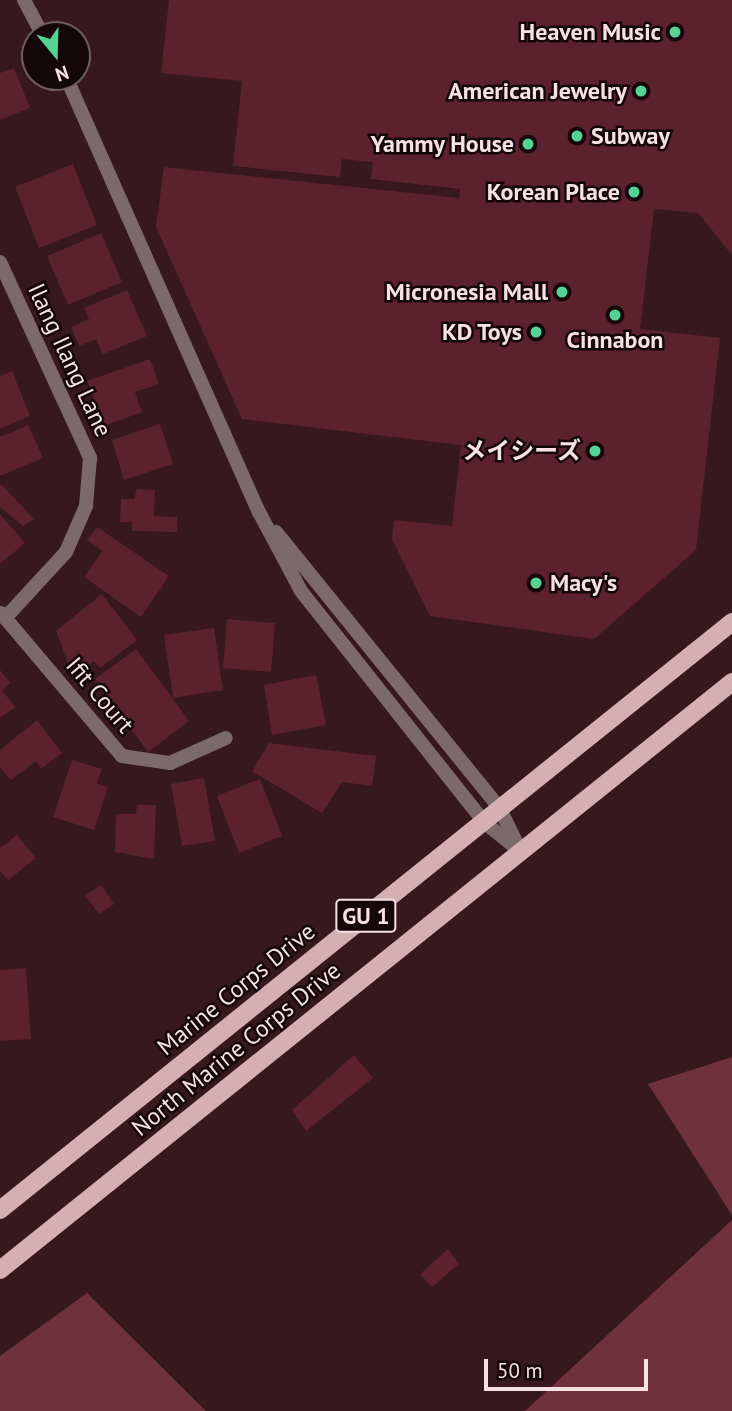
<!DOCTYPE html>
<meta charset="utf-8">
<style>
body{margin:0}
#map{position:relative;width:732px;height:1411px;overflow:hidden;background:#37181e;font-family:"PT Sans","Noto Sans JP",sans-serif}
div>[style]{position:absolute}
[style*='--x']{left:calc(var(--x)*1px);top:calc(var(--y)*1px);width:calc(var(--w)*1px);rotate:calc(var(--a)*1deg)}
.forest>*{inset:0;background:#6e313d}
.building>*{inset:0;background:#5c212e}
.minor>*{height:14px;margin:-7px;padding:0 7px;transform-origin:7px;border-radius:7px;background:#7b696c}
.tertiary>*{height:14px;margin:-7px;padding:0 7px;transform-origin:7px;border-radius:7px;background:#7b696c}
.primary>*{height:18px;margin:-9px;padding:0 9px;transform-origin:9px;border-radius:9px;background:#d4b0b5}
.dots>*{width:19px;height:19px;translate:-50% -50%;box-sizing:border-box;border:4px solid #15080a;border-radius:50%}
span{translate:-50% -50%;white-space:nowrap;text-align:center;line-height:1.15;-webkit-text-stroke:5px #15080a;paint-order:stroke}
.shield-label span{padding:2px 5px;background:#15080a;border:2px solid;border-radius:5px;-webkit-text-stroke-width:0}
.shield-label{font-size:23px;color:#f7e1e4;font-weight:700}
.poi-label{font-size:24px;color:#f7e1e4;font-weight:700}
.right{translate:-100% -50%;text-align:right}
.left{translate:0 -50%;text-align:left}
.street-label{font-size:24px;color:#f7e1e4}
.north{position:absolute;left:21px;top:21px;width:70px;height:70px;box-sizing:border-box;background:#15080a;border:2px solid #6f5f61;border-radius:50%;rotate:161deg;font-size:19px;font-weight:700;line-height:28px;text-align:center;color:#f7e1e4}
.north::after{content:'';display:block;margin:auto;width:24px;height:32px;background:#54d395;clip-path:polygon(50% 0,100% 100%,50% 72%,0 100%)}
.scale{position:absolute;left:484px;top:1359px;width:164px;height:32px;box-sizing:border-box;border:4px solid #f7e1e4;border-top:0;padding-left:9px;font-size:21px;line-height:24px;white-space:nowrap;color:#f7e1e4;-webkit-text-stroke:5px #15080a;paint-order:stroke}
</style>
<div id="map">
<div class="forest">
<div style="clip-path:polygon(732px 1057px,732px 1215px,648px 1084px)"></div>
<div style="clip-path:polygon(732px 1220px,732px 1411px,525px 1411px)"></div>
<div style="clip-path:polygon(87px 1293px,206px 1411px,0 1411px,0 1356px)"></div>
</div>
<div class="building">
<div style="clip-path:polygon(169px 0,732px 0,732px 255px,698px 213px,654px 209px,640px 329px,720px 338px,696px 550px,594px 639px,430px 616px,392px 539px,394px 520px,452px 526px,461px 445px,242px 419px,156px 227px,164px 167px,459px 198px,460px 189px,371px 179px,373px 162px,342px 159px,340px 177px,233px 166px,242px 81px,161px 73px)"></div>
<div style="clip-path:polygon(14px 68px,30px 108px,0 120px,0 73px)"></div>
<div style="clip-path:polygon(73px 164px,97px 225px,39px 248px,15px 187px)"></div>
<div style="clip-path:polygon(101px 233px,122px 282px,68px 305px,47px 256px)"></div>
<div style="clip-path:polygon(127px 290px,147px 336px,103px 354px,96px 339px,79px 346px,71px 327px,89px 319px,84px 308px)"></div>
<div style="clip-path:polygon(150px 359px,159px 384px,135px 392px,142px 412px,104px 426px,87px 381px)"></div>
<div style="clip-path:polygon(12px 371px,30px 416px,0 429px,0 376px)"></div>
<div style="clip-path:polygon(160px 424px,173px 464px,124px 480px,112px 440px)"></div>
<div style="clip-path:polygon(28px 425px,43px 458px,0 476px,0 437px)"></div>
<div style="clip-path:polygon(0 485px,2px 485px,34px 519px,23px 526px,0 507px)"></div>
<div style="clip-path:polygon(137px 489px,155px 490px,154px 516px,177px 517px,177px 532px,132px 531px,132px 522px,120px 522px,121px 499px,134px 499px)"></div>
<div style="clip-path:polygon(0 514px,25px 543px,0 564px)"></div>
<div style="clip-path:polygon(97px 527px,169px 576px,141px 617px,84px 577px,102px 551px,87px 540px)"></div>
<div style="clip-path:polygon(102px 594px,137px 640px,100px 668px,94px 661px,73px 677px,56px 631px)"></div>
<div style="clip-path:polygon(227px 619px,275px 623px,271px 672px,223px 668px)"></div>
<div style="clip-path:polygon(214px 628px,223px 690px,173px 698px,164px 635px)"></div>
<div style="clip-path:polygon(136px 649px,189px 721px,148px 752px,95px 679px)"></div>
<div style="clip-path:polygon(0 670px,10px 683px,2px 690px,15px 707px,0 718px)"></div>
<div style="clip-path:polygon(316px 675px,326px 725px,272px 735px,264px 685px)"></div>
<div style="clip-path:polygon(37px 720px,62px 753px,41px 769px,36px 761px,11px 780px,0 767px,0 750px)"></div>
<div style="clip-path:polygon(269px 743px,376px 756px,372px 786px,342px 782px,322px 813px,252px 771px)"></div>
<div style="clip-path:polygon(72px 760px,102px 769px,97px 783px,108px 787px,94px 830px,53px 817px)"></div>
<div style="clip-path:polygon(204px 778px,215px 841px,182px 846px,171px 784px)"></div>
<div style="clip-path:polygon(260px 779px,282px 836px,239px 853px,217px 796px)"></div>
<div style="clip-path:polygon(137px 805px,156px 805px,154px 859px,115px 852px,116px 814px,136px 814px)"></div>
<div style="clip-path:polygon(17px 835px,36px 858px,8px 880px,0 871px,0 848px)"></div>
<div style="clip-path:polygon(101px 885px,114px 904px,99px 914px,85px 895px)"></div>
<div style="clip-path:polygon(26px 968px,31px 1039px,0 1041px,0 970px)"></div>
<div style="clip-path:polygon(354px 1055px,373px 1078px,306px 1131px,292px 1110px)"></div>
<div style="clip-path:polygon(448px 1249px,459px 1264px,432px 1287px,420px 1274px)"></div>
</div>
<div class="minor">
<div style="--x:0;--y:262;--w:216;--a:65.3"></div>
<div style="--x:90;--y:458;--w:48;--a:94.8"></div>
<div style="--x:86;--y:506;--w:50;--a:113.5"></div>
<div style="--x:66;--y:552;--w:90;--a:132.7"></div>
<div style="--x:1;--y:613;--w:187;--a:49.8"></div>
<div style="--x:122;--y:756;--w:49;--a:8.3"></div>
<div style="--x:170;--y:763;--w:61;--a:-24.1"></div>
</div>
<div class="tertiary">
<div style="--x:24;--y:0;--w:40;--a:62"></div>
<div style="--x:66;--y:77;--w:476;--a:66.1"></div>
<div style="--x:259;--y:512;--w:89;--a:62"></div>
<div style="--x:301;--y:591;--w:295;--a:51.6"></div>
<div style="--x:484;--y:822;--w:48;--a:39"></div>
<div style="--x:276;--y:532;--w:356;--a:51"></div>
<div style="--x:500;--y:809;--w:43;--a:64"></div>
</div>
<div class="primary">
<div style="--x:0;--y:1210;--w:939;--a:-38.77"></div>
<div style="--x:0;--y:1270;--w:939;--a:-38.77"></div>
</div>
<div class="dots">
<div style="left:675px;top:32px;background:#54d395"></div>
<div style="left:641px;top:91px;background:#54d395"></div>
<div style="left:577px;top:136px;background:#54d395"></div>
<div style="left:528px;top:144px;background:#54d395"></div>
<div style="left:634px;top:192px;background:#54d395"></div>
<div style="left:562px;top:292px;background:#54d395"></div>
<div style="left:615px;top:315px;background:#54d395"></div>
<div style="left:536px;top:332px;background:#54d395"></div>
<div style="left:595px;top:451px;background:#54d395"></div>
<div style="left:536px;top:583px;background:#54d395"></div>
</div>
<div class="shield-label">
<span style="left:366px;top:916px">GU 1</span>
</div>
<div class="poi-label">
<span class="right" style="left:661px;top:32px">Heaven Music</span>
<span class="right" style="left:627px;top:91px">American Jewelry</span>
<span class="left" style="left:591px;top:136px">Subway</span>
<span class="right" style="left:514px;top:144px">Yammy House</span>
<span class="right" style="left:620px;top:192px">Korean Place</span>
<span class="right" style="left:548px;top:292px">Micronesia Mall</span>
<span class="right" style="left:522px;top:332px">KD Toys</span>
<span style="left:615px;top:340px">Cinnabon</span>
<span class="right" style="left:581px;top:451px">メイシーズ</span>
<span class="left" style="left:550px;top:583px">Macy's</span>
</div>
<div class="street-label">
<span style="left:70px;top:360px;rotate:65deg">Ilang Ilang Lane</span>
<span style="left:100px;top:695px;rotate:50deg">Ifit Court</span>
<span style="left:236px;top:989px;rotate:-39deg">Marine Corps Drive</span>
<span style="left:236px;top:1049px;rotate:-39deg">North Marine Corps Drive</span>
</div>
<div class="north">N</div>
<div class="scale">50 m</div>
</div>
